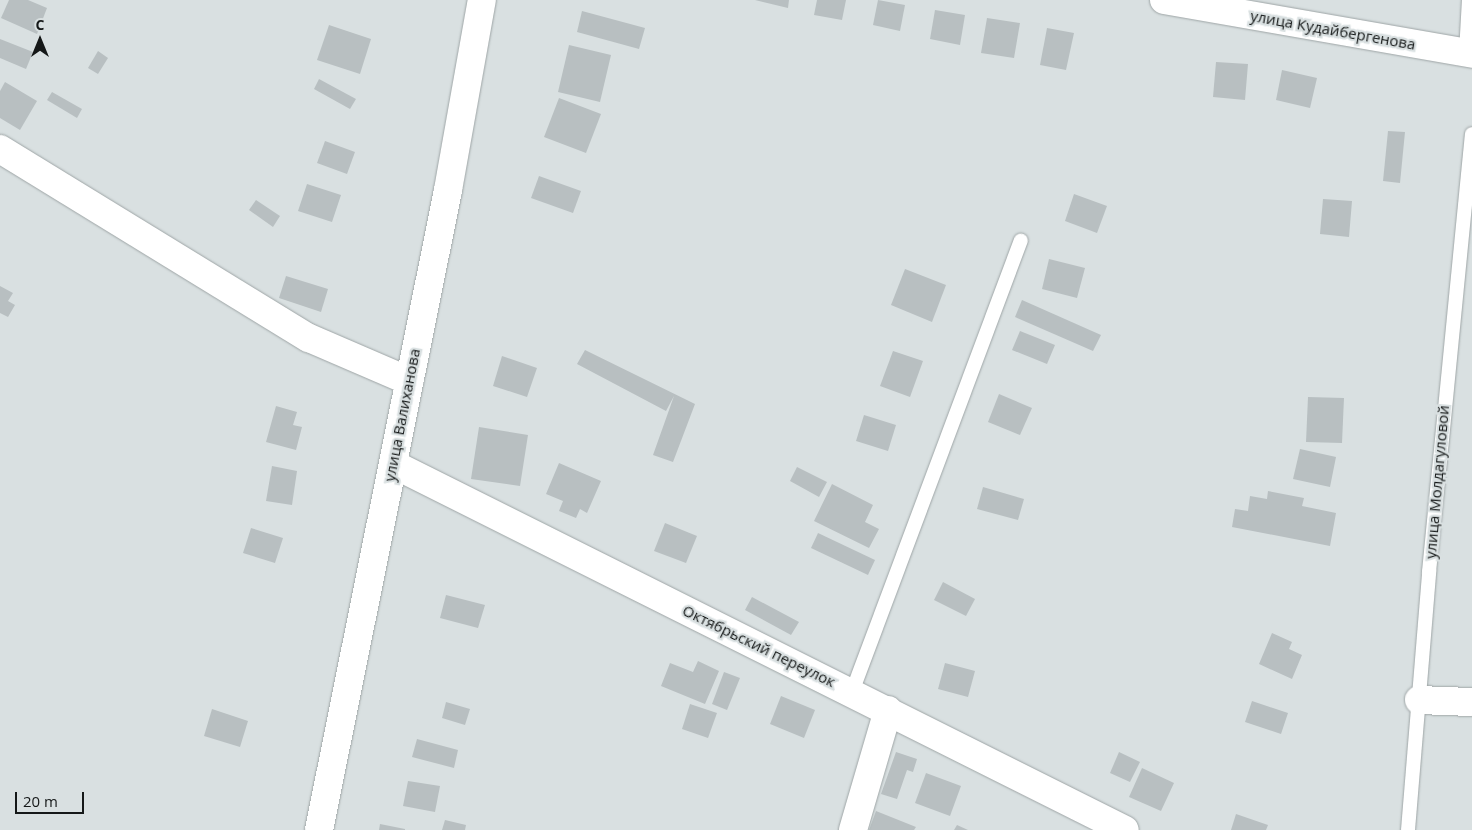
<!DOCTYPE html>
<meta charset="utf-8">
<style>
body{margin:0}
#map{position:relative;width:1472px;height:830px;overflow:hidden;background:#d9e0e1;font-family:"Open Sans",sans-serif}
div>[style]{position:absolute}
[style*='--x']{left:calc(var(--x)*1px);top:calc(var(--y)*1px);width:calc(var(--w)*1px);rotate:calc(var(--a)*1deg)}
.building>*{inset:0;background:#b8bfc1}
.roads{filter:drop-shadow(0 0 1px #9ea5a6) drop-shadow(0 0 1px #9ea5a6)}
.service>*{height:14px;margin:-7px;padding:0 7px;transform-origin:7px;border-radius:7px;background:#fff}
.minor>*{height:28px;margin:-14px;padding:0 14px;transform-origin:14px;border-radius:14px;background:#fff}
.secondary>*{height:28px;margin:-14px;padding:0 14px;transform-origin:14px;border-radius:14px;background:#fff}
span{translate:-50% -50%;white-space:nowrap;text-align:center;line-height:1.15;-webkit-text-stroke:4.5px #d9e0e1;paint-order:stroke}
.street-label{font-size:15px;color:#151818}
.north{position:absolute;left:15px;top:15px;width:50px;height:50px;-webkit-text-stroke:4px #d9e0e1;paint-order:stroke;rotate:0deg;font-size:14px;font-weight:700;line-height:20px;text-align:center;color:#151818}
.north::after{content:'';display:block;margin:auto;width:18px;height:22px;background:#151818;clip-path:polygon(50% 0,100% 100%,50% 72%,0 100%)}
.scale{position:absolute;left:15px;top:792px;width:69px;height:22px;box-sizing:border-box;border:2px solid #151818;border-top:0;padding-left:6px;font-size:15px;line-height:18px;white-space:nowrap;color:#151818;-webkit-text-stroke:4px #d9e0e1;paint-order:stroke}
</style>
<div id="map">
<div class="building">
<div style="clip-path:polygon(9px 0,28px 0,47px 8px,37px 34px,1px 18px)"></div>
<div style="clip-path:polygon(755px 0,789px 0,788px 8px)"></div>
<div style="clip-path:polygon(817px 0,846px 0,842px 20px,814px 15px)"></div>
<div style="clip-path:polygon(878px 0,905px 5px,900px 31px,873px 25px)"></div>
<div style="clip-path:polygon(935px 10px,965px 15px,960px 45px,930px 39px)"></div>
<div style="clip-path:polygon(582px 11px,645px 28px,639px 49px,577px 32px)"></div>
<div style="clip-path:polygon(987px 18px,1020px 23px,1014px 58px,981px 53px)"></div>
<div style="clip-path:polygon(329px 25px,371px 39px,360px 74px,317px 60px)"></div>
<div style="clip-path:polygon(1047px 28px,1074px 33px,1066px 70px,1040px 65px)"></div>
<div style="clip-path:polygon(0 39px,33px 52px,26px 69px,0 58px)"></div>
<div style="clip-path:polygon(569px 45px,611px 55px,600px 102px,558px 92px)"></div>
<div style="clip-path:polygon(98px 51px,108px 58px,98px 74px,88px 68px)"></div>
<div style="clip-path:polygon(1216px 62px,1248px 64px,1245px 100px,1213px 97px)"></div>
<div style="clip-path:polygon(1282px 70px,1317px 78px,1310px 108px,1276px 100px)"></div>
<div style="clip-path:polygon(319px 79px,356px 99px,350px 109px,314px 89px)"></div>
<div style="clip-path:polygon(5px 82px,37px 101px,20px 130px,0 118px,0 91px)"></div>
<div style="clip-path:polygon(52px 92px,82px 109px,77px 118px,47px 100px)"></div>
<div style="clip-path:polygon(559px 98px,601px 114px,586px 153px,544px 137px)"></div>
<div style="clip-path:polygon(1388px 131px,1405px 132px,1400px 183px,1383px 181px)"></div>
<div style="clip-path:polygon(325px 141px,355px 152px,347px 174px,317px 163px)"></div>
<div style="clip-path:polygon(539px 176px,581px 191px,573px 213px,531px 198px)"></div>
<div style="clip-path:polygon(307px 184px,341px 195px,332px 222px,298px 211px)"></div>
<div style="clip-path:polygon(1074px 194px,1107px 206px,1097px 233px,1065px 221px)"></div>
<div style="clip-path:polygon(1323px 199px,1352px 201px,1349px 237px,1320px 234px)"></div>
<div style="clip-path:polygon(256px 200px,280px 216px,273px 227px,249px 210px)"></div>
<div style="clip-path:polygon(1049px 259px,1085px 268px,1077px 298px,1042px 289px)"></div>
<div style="clip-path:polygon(905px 269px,946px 285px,932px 322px,891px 305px)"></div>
<div style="clip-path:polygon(286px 276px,328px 289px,321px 312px,279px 298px)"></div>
<div style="clip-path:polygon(0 286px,13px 293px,8px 301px,15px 305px,8px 317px,0 313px)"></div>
<div style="clip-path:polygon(1022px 300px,1101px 335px,1093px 351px,1015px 317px)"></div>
<div style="clip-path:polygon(1020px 331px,1055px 345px,1047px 364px,1012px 350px)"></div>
<div style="clip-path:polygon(585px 350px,695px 404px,673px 462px,653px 455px,674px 396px,666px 411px,577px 364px)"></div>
<div style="clip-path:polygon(893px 351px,923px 361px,910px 397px,880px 386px)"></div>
<div style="clip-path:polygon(502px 356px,537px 368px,527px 397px,493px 386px)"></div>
<div style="clip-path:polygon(999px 394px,1032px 408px,1020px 435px,988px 422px)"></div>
<div style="clip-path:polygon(1308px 397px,1344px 398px,1342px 443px,1306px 442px)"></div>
<div style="clip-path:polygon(276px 406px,297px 412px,293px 425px,302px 427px,296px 450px,266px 442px)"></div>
<div style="clip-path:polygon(864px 415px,896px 425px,888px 451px,856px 441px)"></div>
<div style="clip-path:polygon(479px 427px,528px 435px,520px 486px,471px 479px)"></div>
<div style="clip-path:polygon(1300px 449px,1336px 457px,1330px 487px,1293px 479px)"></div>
<div style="clip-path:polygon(559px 463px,601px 481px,587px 513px,580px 509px,576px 518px,559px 511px,563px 501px,546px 494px)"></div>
<div style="clip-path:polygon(272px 466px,297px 471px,292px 505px,266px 501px)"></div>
<div style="clip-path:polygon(797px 467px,827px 482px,819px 497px,790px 481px)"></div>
<div style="clip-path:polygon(832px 484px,873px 505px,865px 522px,879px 529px,869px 548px,814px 521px)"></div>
<div style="clip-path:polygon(983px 487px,1024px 499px,1018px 520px,977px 509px)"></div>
<div style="clip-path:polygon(1268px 491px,1304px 498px,1302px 506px,1336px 513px,1330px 546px,1232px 527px,1235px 509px,1248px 511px,1250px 496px,1267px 499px)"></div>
<div style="clip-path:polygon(665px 523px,697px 536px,686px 563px,654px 551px)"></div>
<div style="clip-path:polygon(251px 528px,283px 538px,275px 563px,243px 553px)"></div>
<div style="clip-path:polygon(818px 533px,875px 560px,868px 575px,811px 548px)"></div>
<div style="clip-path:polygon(943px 582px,975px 599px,966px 616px,934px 600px)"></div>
<div style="clip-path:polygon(446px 595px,485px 605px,478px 628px,440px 618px)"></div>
<div style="clip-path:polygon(752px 597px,799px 622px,791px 635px,745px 610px)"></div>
<div style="clip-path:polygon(1272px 633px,1292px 642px,1289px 649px,1302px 655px,1292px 679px,1259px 664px)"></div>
<div style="clip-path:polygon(698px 661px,719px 671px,705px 704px,661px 686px,670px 663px,693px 672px)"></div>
<div style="clip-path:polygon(945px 663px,975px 671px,968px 697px,938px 689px)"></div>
<div style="clip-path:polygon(724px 672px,740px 678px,727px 710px,712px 704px)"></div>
<div style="clip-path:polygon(781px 696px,815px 710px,804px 738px,770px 724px)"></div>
<div style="clip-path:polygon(1252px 701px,1288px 713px,1281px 734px,1245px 722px)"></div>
<div style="clip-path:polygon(446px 702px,470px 709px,465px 725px,442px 718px)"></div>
<div style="clip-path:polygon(690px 704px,717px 713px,708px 738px,682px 729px)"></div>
<div style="clip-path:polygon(212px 709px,248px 721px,240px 747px,204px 736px)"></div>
<div style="clip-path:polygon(417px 739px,458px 750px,454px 768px,412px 757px)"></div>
<div style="clip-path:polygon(896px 752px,917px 759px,913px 772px,907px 770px,897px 799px,881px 794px)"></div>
<div style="clip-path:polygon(1119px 752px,1140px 762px,1130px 782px,1110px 773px)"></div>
<div style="clip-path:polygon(1142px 768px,1174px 783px,1161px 811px,1129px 797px)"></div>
<div style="clip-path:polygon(926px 773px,961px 786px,950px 816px,915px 803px)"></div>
<div style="clip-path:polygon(408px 781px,440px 786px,435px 812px,403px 806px)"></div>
<div style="clip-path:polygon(876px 811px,916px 827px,914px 830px,869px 830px)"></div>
<div style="clip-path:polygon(1236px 814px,1268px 825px,1266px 830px,1231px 830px)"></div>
<div style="clip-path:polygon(445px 820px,466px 825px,465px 830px,442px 830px)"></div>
<div style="clip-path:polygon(380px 824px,405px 829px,405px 830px,379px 830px)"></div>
<div style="clip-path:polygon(957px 825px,968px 830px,954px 830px)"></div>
</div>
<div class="roads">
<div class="service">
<div style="--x:1469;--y:57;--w:5;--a:-127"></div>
<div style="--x:1466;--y:53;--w:53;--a:-86.8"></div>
<div style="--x:852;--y:692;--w:482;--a:-69.5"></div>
<div style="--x:1408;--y:830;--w:259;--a:-85.3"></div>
<div style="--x:1429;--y:572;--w:440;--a:-84.4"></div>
</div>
<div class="minor">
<div style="--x:1164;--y:0;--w:313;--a:9.9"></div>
<div style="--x:0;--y:149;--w:362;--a:31.5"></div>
<div style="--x:309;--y:338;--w:109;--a:23.3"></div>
<div style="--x:393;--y:464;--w:818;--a:26.57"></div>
<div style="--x:1419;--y:700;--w:53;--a:2.2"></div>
<div style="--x:853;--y:830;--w:125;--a:-73.7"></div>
</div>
<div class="secondary">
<div style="--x:319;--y:830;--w:653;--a:-78.6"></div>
<div style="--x:448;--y:190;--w:193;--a:-79.9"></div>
</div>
</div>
<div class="street-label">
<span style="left:1333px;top:30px;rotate:10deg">улица Кудайбергенова</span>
<span style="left:402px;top:415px;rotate:-79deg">улица Валиханова</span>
<span style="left:1437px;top:482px;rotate:-85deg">улица Молдагуловой</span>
<span style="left:759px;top:646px;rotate:26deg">Октябрьский переулок</span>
</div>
<div class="north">С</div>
<div class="scale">20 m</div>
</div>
